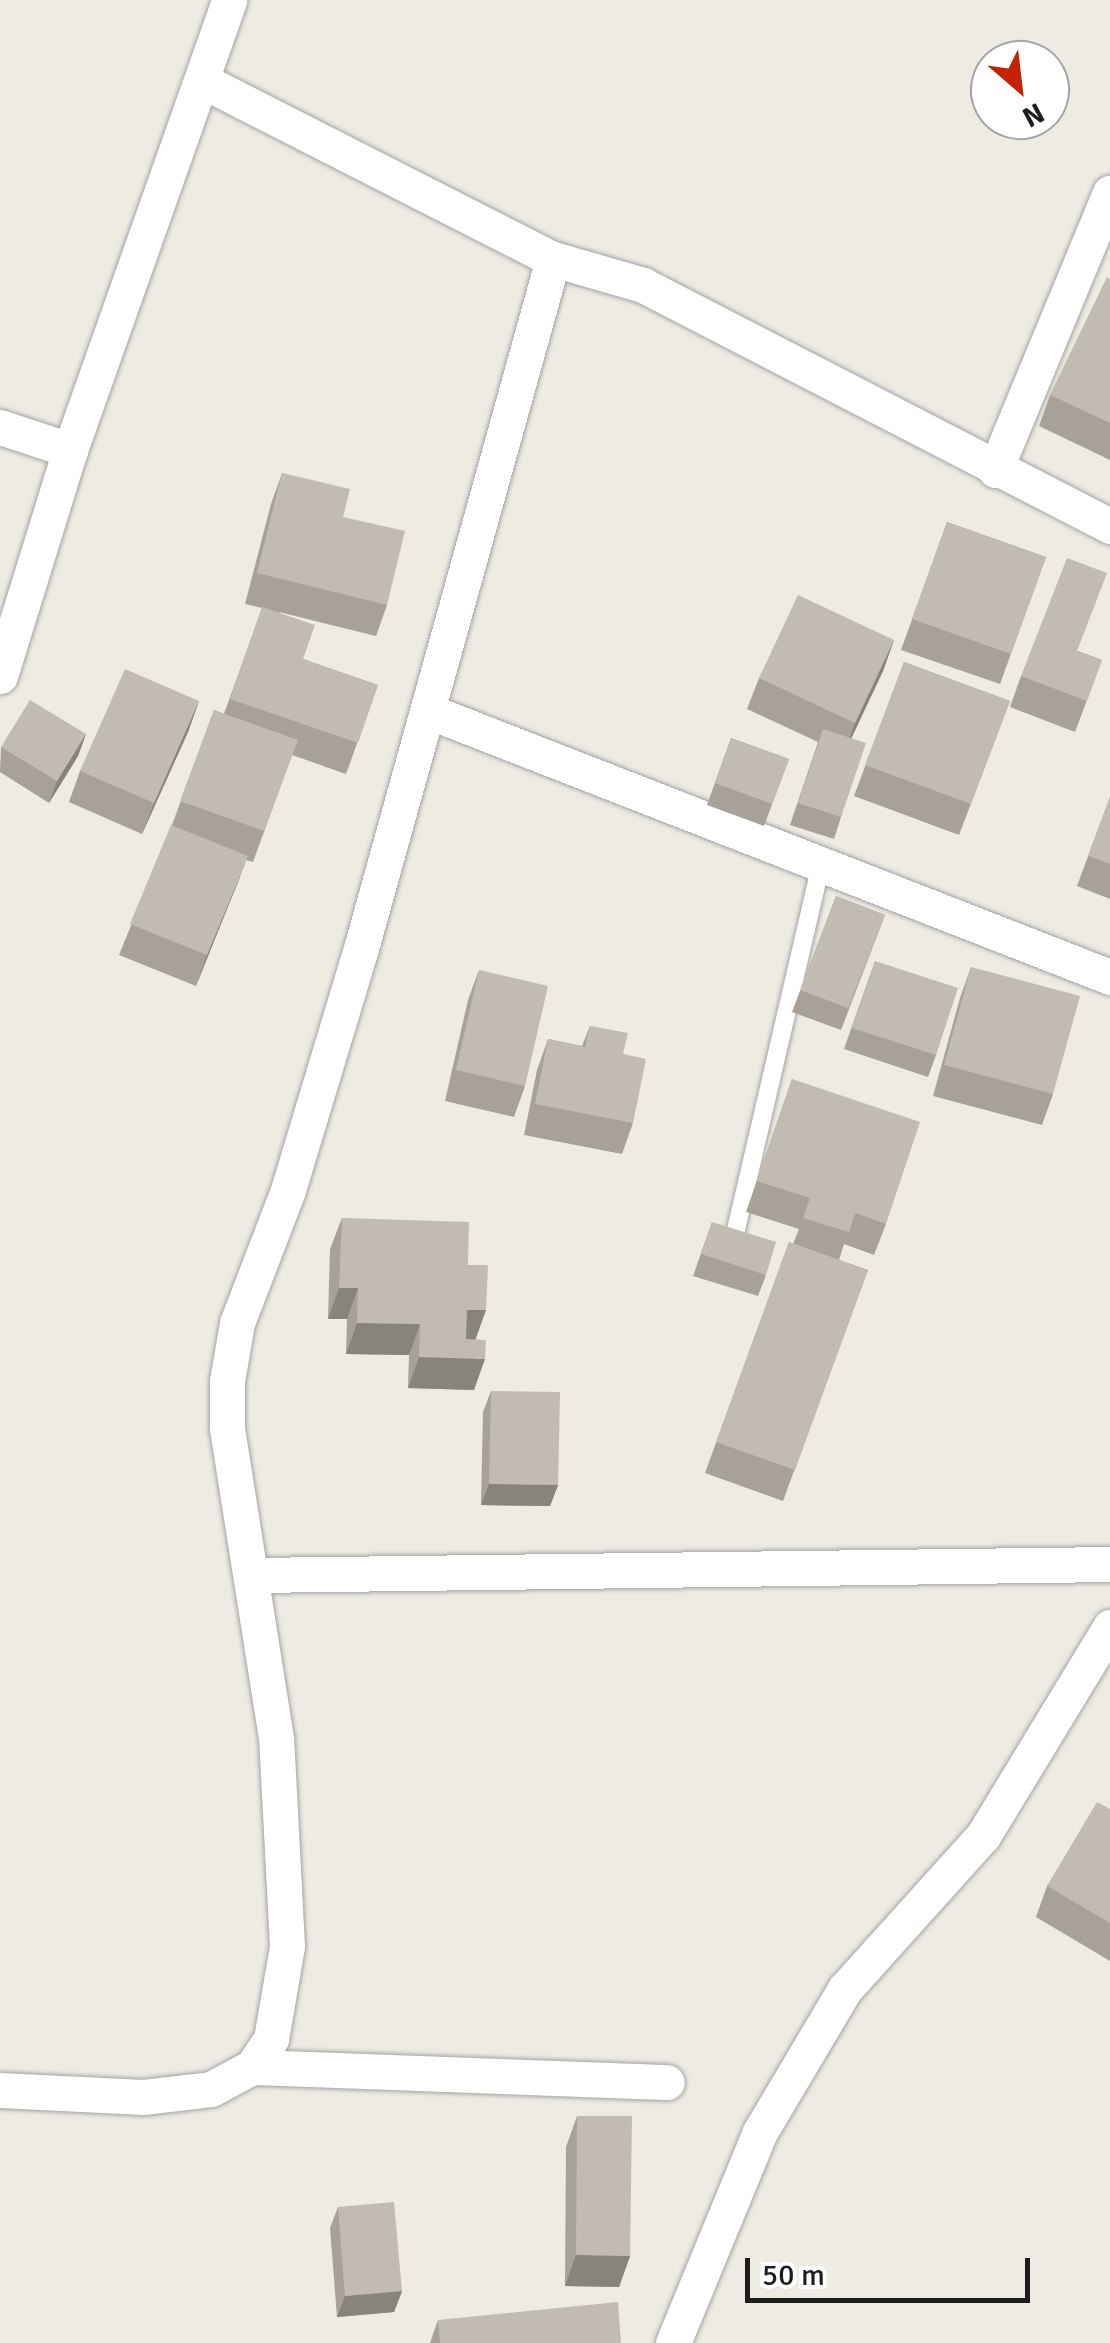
<!DOCTYPE html>
<style>
body{margin:0}
#map{position:relative;width:1110px;height:2343px;overflow:hidden;background:#edebe2;font-family:Signika,sans-serif}
div>[style]{position:absolute}
[style*='--x']{left:calc(var(--x)*1px);top:calc(var(--y)*1px);width:calc(var(--w)*1px);rotate:calc(var(--a)*1deg)}
.roads{filter:drop-shadow(0 0 2px #a3a3a3) drop-shadow(0 0 2px #a3a3a3)}
.lane>*{height:18px;margin:-9px;padding:0 9px;transform-origin:9px;border-radius:9px;background:#fff}
.street>*{height:35px;margin:-17.5px;padding:0 17.5px;transform-origin:17.5px;border-radius:17.5px;background:#fff}
.wall>*{inset:0;background:#a7a198}
.shaded-wall>*{inset:0;background:#88837c}
.building>*{inset:0;background:#c2bbb1}
span{translate:-50% -50%;white-space:nowrap;text-align:center;line-height:1.15;-webkit-text-stroke:8px #fff;paint-order:stroke}
.north{position:absolute;left:970px;top:40px;width:100px;height:100px;box-sizing:border-box;background:#fff;border:2px solid #a4a4a4;border-radius:50%;rotate:152deg;font-size:28px;font-weight:700;line-height:40px;text-align:center;color:#1c1c1c}
.north::after{content:'';display:block;margin:auto;width:35px;height:45px;background:#c52203;clip-path:polygon(50% 0,100% 100%,50% 72%,0 100%)}
.scale{position:absolute;left:745px;top:2258px;width:285px;height:45px;box-sizing:border-box;border:5px solid #1c1c1c;border-top:0;padding-left:12px;font-size:30px;line-height:35px;white-space:nowrap;color:#1c1c1c;-webkit-text-stroke:8px #fff;paint-order:stroke}
</style>
<div id="map">
<div class="roads">
<div class="lane">
<div style="--x:735;--y:1234;--w:380;--a:-76.9"></div>
</div>
<div class="street">
<div style="--x:203;--y:81;--w:393;--a:27"></div>
<div style="--x:553;--y:259;--w:94;--a:16.1"></div>
<div style="--x:643;--y:285;--w:526;--a:27.3"></div>
<div style="--x:0;--y:427;--w:74;--a:18.2"></div>
<div style="--x:995;--y:470;--w:300;--a:-67.5"></div>
<div style="--x:0;--y:676;--w:237;--a:-72.8"></div>
<div style="--x:70;--y:450;--w:477;--a:-70.5"></div>
<div style="--x:428;--y:711;--w:732;--a:21.31"></div>
<div style="--x:251;--y:1575;--w:859;--a:-0.73"></div>
<div style="--x:252;--y:2067;--w:415;--a:2.1"></div>
<div style="--x:0;--y:2090;--w:143;--a:2.8"></div>
<div style="--x:143;--y:2097;--w:68;--a:-6.7"></div>
<div style="--x:211;--y:2089;--w:47;--a:-28.2"></div>
<div style="--x:252;--y:2067;--w:34;--a:-56"></div>
<div style="--x:271;--y:2039;--w:94;--a:-80.2"></div>
<div style="--x:287;--y:1946;--w:208;--a:-93"></div>
<div style="--x:276;--y:1738;--w:313;--a:-99"></div>
<div style="--x:227;--y:1429;--w:48;--a:-90"></div>
<div style="--x:227;--y:1381;--w:59;--a:-80.2"></div>
<div style="--x:237;--y:1323;--w:142;--a:-69"></div>
<div style="--x:288;--y:1190;--w:249;--a:-73.2"></div>
<div style="--x:360;--y:952;--w:719;--a:-74.44"></div>
<div style="--x:673;--y:2343;--w:228;--a:-67.6"></div>
<div style="--x:760;--y:2132;--w:166;--a:-59.3"></div>
<div style="--x:845;--y:1989;--w:206;--a:-48"></div>
<div style="--x:983;--y:1836;--w:245;--a:-58.7"></div>
</div>
</div>
<div class="wall">
<div style="clip-path:polygon(1110px 279px,1110px 460px,1039px 426px,1050px 395px)"></div>
<div style="clip-path:polygon(282px 473px,343px 517px,387px 605px,376px 636px,279px 612px,303px 659px,378px 685px,346px 774px,292px 755px,253px 862px,246px 860px,196px 986px,119px 955px,172px 825px,214px 710px,224px 714px,262px 608px,245px 604px,271px 504px)"></div>
<div style="clip-path:polygon(947px 522px,1046px 557px,1000px 684px,901px 650px)"></div>
<div style="clip-path:polygon(894px 640px,883px 671px,851px 738px,841px 817px,834px 839px,790px 825px,818px 742px,747px 709px,759px 678px)"></div>
<div style="clip-path:polygon(1078px 651px,1102px 660px,1075px 732px,1010px 707px,1021px 676px)"></div>
<div style="clip-path:polygon(904px 662px,1010px 701px,959px 835px,854px 796px)"></div>
<div style="clip-path:polygon(199px 701px,188px 732px,142px 834px,69px 802px,80px 771px)"></div>
<div style="clip-path:polygon(86px 734px,78px 756px,49px 803px,0 772px,1px 747px)"></div>
<div style="clip-path:polygon(731px 738px,789px 759px,764px 826px,707px 805px)"></div>
<div style="clip-path:polygon(1110px 797px,1110px 899px,1077px 886px)"></div>
<div style="clip-path:polygon(836px 896px,885px 915px,841px 1030px,792px 1012px)"></div>
<div style="clip-path:polygon(875px 961px,936px 1055px,928px 1077px,844px 1049px)"></div>
<div style="clip-path:polygon(971px 967px,1053px 1094px,1042px 1125px,933px 1096px,960px 998px)"></div>
<div style="clip-path:polygon(479px 970px,525px 1086px,514px 1117px,445px 1101px,468px 1000px)"></div>
<div style="clip-path:polygon(590px 1026px,633px 1123px,622px 1154px,524px 1135px,537px 1070px,548px 1039px,582px 1046px)"></div>
<div style="clip-path:polygon(792px 1079px,886px 1224px,874px 1255px,844px 1244px,839px 1260px,868px 1270px,783px 1501px,705px 1473px,789px 1242px,793px 1244px,799px 1229px,746px 1212px)"></div>
<div style="clip-path:polygon(342px 1218px,468px 1265px,476px 1339px,474px 1390px,408px 1388px,409px 1355px,346px 1354px,347px 1319px,328px 1319px,330px 1249px)"></div>
<div style="clip-path:polygon(712px 1222px,766px 1275px,758px 1296px,693px 1276px)"></div>
<div style="clip-path:polygon(491px 1391px,558px 1485px,550px 1506px,481px 1505px,483px 1412px)"></div>
<div style="clip-path:polygon(1110px 1809px,1110px 1961px,1036px 1917px,1047px 1886px)"></div>
<div style="clip-path:polygon(577px 2116px,630px 2256px,619px 2287px,565px 2286px,566px 2147px)"></div>
<div style="clip-path:polygon(338px 2207px,402px 2291px,394px 2312px,337px 2317px,330px 2228px)"></div>
<div style="clip-path:polygon(438px 2320px,621px 2343px,430px 2343px)"></div>
</div>
<div class="shaded-wall">
<div style="clip-path:polygon(894px 640px,883px 671px,844px 754px,855px 723px)"></div>
<div style="clip-path:polygon(199px 701px,188px 732px,142px 834px,154px 803px)"></div>
<div style="clip-path:polygon(86px 734px,78px 756px,49px 803px,57px 781px)"></div>
<div style="clip-path:polygon(248px 856px,236px 887px,196px 986px,207px 955px)"></div>
<div style="clip-path:polygon(339px 1288px,358px 1288px,347px 1319px,328px 1319px)"></div>
<div style="clip-path:polygon(467px 1310px,486px 1310px,475px 1341px,456px 1341px)"></div>
<div style="clip-path:polygon(357px 1323px,420px 1324px,409px 1355px,346px 1354px)"></div>
<div style="clip-path:polygon(419px 1357px,485px 1359px,474px 1390px,408px 1388px)"></div>
<div style="clip-path:polygon(489px 1484px,558px 1485px,550px 1506px,481px 1505px)"></div>
<div style="clip-path:polygon(576px 2255px,630px 2256px,619px 2287px,565px 2286px)"></div>
<div style="clip-path:polygon(402px 2291px,394px 2312px,337px 2317px,345px 2296px)"></div>
</div>
<div class="building">
<div style="clip-path:polygon(1107px 277px,1110px 279px,1110px 423px,1050px 395px)"></div>
<div style="clip-path:polygon(282px 473px,350px 489px,343px 517px,405px 531px,387px 605px,257px 573px)"></div>
<div style="clip-path:polygon(947px 522px,1046px 557px,1011px 654px,912px 619px)"></div>
<div style="clip-path:polygon(1067px 558px,1107px 573px,1077px 651px,1102px 660px,1087px 701px,1021px 676px)"></div>
<div style="clip-path:polygon(798px 595px,894px 640px,855px 723px,759px 678px)"></div>
<div style="clip-path:polygon(262px 607px,315px 625px,303px 659px,378px 685px,358px 743px,230px 699px)"></div>
<div style="clip-path:polygon(904px 662px,1010px 701px,971px 804px,865px 765px)"></div>
<div style="clip-path:polygon(125px 669px,199px 701px,154px 803px,80px 771px)"></div>
<div style="clip-path:polygon(30px 700px,86px 734px,57px 781px,1px 747px)"></div>
<div style="clip-path:polygon(214px 710px,298px 740px,264px 831px,180px 801px)"></div>
<div style="clip-path:polygon(823px 729px,866px 743px,841px 817px,798px 803px)"></div>
<div style="clip-path:polygon(731px 738px,789px 759px,772px 804px,715px 783px)"></div>
<div style="clip-path:polygon(1110px 797px,1110px 864px,1088px 856px)"></div>
<div style="clip-path:polygon(171px 825px,248px 856px,207px 955px,130px 924px)"></div>
<div style="clip-path:polygon(836px 896px,885px 915px,848px 1008px,800px 990px)"></div>
<div style="clip-path:polygon(875px 961px,958px 988px,936px 1055px,852px 1028px)"></div>
<div style="clip-path:polygon(971px 967px,1080px 996px,1053px 1094px,944px 1065px)"></div>
<div style="clip-path:polygon(479px 970px,548px 986px,525px 1086px,456px 1070px)"></div>
<div style="clip-path:polygon(590px 1026px,628px 1033px,623px 1054px,646px 1059px,633px 1123px,535px 1104px,548px 1039px,585px 1047px)"></div>
<div style="clip-path:polygon(792px 1079px,920px 1122px,886px 1224px,855px 1213px,849px 1232px,803px 1218px,810px 1198px,757px 1181px)"></div>
<div style="clip-path:polygon(342px 1218px,469px 1222px,468px 1265px,488px 1265px,486px 1310px,467px 1310px,466px 1339px,486px 1340px,485px 1359px,419px 1357px,420px 1324px,357px 1323px,358px 1288px,339px 1288px)"></div>
<div style="clip-path:polygon(712px 1222px,776px 1242px,766px 1275px,701px 1254px)"></div>
<div style="clip-path:polygon(789px 1242px,868px 1270px,795px 1470px,716px 1442px)"></div>
<div style="clip-path:polygon(491px 1391px,560px 1392px,558px 1485px,489px 1484px)"></div>
<div style="clip-path:polygon(1097px 1802px,1110px 1809px,1110px 1923px,1047px 1886px)"></div>
<div style="clip-path:polygon(577px 2116px,632px 2116px,630px 2256px,576px 2255px)"></div>
<div style="clip-path:polygon(394px 2202px,402px 2291px,345px 2296px,338px 2207px)"></div>
<div style="clip-path:polygon(618px 2302px,621px 2343px,440px 2343px,438px 2320px)"></div>
</div>
<div class="north">N</div>
<div class="scale">50 m</div>
</div>
